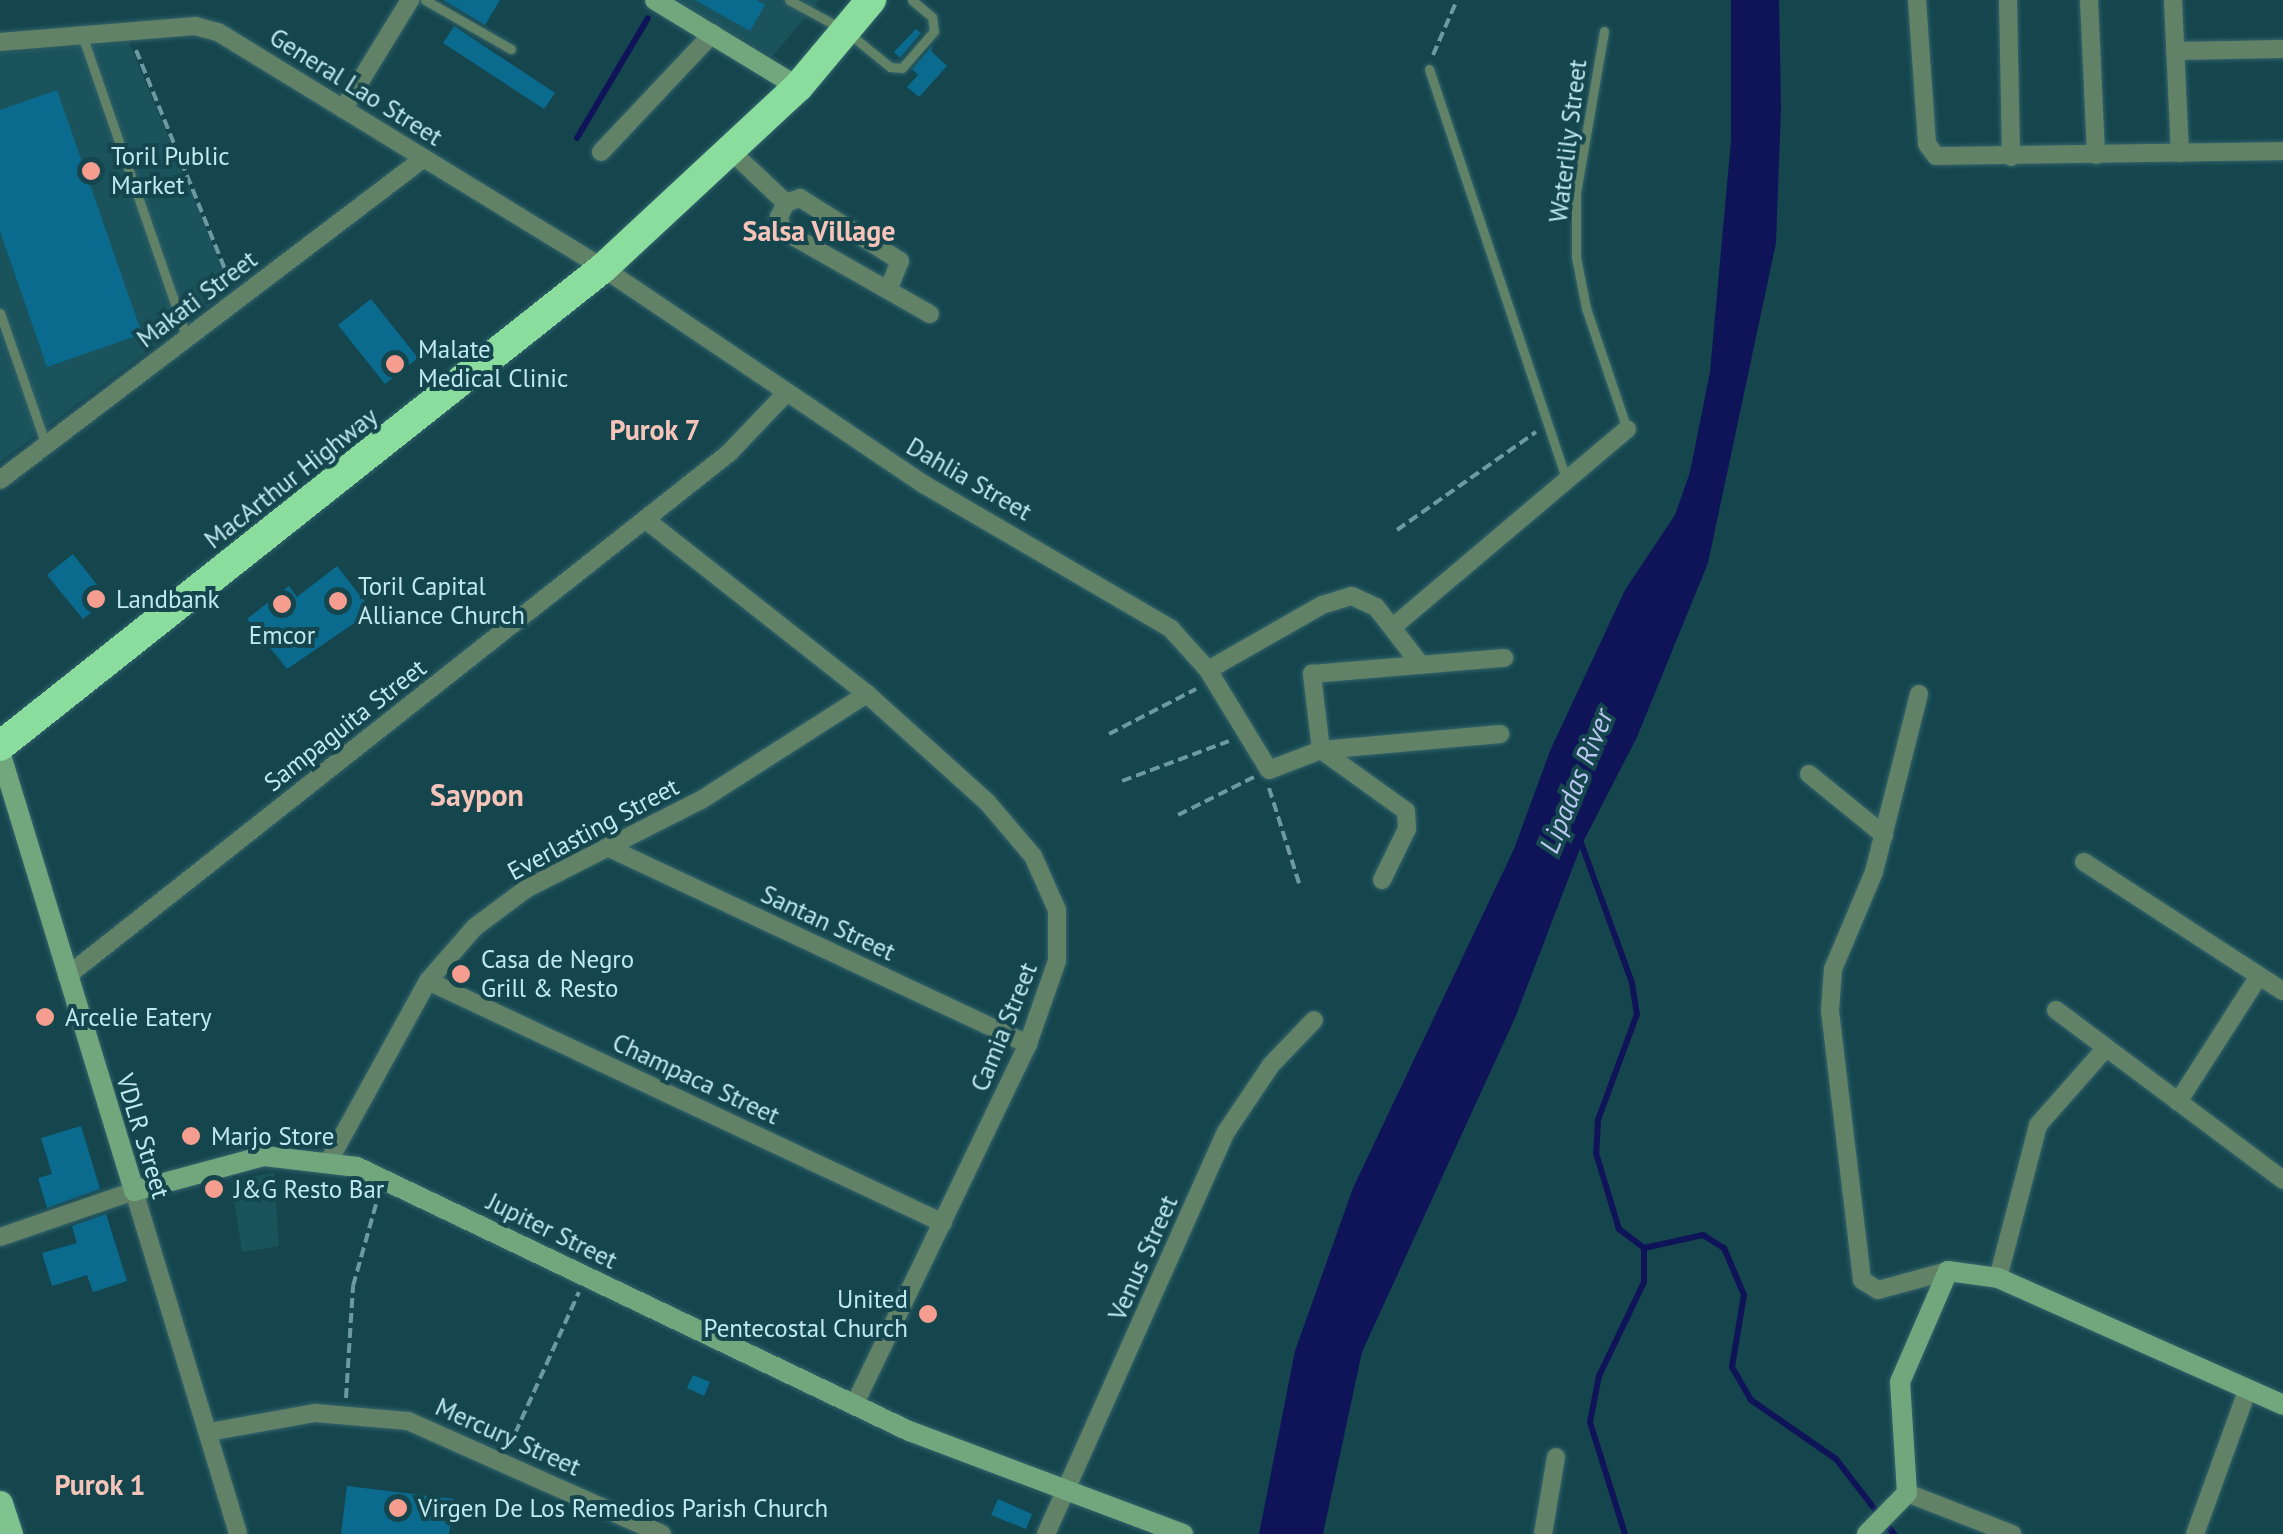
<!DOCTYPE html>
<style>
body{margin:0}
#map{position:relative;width:2283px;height:1534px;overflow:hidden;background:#15464e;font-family:"PT Sans",sans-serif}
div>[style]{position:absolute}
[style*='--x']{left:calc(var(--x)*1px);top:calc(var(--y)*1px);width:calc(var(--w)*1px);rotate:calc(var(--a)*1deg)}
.built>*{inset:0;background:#1b535c}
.water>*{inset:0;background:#0f1459}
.stream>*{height:6px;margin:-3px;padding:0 3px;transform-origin:3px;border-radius:3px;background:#0f1459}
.building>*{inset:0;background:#0a6b8f}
.path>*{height:4px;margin-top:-2px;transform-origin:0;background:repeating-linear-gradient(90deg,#6d9aa2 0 10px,transparent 0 15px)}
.roads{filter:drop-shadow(0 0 2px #34636b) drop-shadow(0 0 2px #34636b)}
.lane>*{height:9px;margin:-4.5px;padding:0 4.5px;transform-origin:4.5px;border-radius:4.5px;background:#618267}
.street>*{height:18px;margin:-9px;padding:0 9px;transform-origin:9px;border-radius:9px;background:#618267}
.secondary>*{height:20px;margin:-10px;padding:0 10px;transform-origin:10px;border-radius:10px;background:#72a77e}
.primary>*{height:25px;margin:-12.5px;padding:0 12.5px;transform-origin:12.5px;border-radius:12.5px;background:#7fc38e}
.highway>*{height:30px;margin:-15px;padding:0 15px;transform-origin:15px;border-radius:15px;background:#8add9d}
.dots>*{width:28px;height:28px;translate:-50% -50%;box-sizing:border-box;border:5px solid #15464e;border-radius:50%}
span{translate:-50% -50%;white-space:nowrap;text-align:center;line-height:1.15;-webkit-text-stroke:8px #15464e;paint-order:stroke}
.street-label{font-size:25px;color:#c0e9f1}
.poi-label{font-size:25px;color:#c0e9f1}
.left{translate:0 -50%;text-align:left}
.right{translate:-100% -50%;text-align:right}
.neighbourhood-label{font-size:28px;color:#f7c4ba;font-weight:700}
.water-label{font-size:28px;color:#bac8f1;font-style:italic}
.quarter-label{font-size:30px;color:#f7c4ba;font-weight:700}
</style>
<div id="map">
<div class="built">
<div style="clip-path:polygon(676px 0,820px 0,772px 57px)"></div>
<div style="clip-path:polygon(129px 42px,231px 289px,0 462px,0 53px)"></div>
<div style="clip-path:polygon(274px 1173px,279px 1246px,242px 1252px,231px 1180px)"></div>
</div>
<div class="water">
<div style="clip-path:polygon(1731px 0,1779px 0,1781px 108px,1776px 243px,1708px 563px,1637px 737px,1581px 846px,1515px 1018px,1362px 1352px,1323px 1534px,1259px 1534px,1295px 1351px,1353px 1188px,1514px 849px,1550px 751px,1625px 590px,1675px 515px,1690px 472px,1710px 372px,1731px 141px)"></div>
</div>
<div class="stream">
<div style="--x:577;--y:138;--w:139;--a:-59.4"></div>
<div style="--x:1580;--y:840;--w:152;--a:70"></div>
<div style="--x:1632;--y:983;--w:31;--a:81"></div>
<div style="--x:1637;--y:1014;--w:113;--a:110.2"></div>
<div style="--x:1598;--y:1120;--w:33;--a:93"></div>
<div style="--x:1596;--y:1153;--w:79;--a:73.2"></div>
<div style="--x:1619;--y:1229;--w:31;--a:37"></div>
<div style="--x:1644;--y:1248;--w:60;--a:-12.4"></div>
<div style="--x:1703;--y:1235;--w:25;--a:32"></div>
<div style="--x:1724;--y:1248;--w:51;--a:66.9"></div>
<div style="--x:1744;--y:1295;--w:73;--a:99.5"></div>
<div style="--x:1732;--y:1367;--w:38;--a:60"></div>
<div style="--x:1751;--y:1400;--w:103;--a:34.8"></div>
<div style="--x:1836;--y:1459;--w:95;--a:52.3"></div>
<div style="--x:1625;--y:1534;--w:117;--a:-107.4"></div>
<div style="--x:1590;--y:1422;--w:47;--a:-78.9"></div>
<div style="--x:1599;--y:1376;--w:104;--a:-64.4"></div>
<div style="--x:1644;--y:1282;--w:34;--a:-90"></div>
</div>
<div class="building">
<div style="clip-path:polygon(443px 0,500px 0,485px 25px)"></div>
<div style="clip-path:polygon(695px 0,757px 0,765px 5px,750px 31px)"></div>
<div style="clip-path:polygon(454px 26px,555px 93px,544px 109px,443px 43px)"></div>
<div style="clip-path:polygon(916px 29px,921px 33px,900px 58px,894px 52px)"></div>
<div style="clip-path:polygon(933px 45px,931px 51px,947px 66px,919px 97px,907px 87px,918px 75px,912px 69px)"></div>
<div style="clip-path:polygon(57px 90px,142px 334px,47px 367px,0 231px,0 110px)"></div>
<div style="clip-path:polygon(371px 299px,418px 358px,385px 384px,338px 325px)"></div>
<div style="clip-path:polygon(73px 554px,108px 599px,83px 619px,47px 575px)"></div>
<div style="clip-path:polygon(337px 566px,372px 611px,287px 669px,247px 619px,289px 586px,297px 597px)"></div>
<div style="clip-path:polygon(81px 1126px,100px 1189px,47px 1208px,38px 1178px,52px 1174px,41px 1138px)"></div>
<div style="clip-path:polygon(106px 1214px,127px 1281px,93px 1292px,87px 1275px,52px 1286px,42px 1253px,77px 1243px,72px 1226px)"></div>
<div style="clip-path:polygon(693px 1375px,710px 1382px,704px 1396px,687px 1388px)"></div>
<div style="clip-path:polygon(347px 1486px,454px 1499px,449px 1534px,341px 1534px)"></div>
<div style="clip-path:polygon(998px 1499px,1032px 1514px,1026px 1529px,991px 1515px)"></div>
</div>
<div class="path">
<div style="--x:136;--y:50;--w:250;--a:67.9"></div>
<div style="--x:1433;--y:55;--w:60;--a:-66.4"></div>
<div style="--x:1397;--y:530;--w:170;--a:-35.2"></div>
<div style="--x:1109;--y:734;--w:98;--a:-27.3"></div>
<div style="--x:1122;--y:781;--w:114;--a:-20.5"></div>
<div style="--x:1269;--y:788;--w:100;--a:72.5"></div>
<div style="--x:1178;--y:815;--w:85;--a:-26.6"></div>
<div style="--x:346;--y:1398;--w:112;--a:-86.4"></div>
<div style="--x:353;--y:1286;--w:92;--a:-74.3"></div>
<div style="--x:509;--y:1447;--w:170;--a:-65.7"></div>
</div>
<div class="roads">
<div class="lane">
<div style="--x:425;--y:0;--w:99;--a:29.7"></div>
<div style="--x:789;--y:0;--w:65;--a:28.5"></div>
<div style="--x:846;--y:31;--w:57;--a:39.3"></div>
<div style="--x:890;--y:67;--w:12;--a:5"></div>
<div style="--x:902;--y:68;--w:49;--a:-49.1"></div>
<div style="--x:934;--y:31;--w:14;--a:-98"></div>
<div style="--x:932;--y:17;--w:26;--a:-140"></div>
<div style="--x:1604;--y:31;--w:164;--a:99.8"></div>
<div style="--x:1576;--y:193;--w:64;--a:90"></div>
<div style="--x:1576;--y:257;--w:52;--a:78.9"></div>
<div style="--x:1586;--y:308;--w:128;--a:71.3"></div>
<div style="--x:82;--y:35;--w:322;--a:70.9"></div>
<div style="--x:1429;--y:69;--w:432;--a:71.5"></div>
<div style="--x:0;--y:313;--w:140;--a:70.8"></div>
</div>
<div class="street">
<div style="--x:1917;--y:0;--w:144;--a:86"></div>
<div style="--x:1927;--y:144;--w:15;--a:53"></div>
<div style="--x:1936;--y:156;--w:347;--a:-0.8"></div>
<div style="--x:2008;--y:0;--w:157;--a:88.9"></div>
<div style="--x:2089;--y:0;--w:155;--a:87.4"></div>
<div style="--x:2173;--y:0;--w:153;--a:87.4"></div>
<div style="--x:0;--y:42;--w:196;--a:-4.7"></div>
<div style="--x:195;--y:26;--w:24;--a:15"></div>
<div style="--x:218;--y:32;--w:452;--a:31.5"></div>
<div style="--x:603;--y:268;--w:388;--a:34"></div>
<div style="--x:925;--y:485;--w:285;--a:30.3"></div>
<div style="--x:1171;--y:629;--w:55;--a:47.9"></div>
<div style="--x:1208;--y:670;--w:117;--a:58.6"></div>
<div style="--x:1269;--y:770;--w:56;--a:-21"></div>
<div style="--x:1321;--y:750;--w:180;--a:-5.1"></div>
<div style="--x:2175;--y:51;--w:108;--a:-1.1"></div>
<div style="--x:343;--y:109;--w:128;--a:-58.4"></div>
<div style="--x:601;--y:152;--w:163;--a:-46.7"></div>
<div style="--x:732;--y:152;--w:74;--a:43.4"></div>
<div style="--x:786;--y:203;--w:16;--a:117"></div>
<div style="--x:779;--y:217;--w:13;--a:77"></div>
<div style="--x:782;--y:230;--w:170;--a:29.6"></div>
<div style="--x:786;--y:203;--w:15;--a:-20"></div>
<div style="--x:800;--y:198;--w:118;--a:32.2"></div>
<div style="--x:900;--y:261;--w:31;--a:112"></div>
<div style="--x:0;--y:480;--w:532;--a:-37.21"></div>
<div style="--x:646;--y:520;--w:281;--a:38.2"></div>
<div style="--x:867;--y:694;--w:161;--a:42"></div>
<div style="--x:987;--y:802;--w:71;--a:49.6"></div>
<div style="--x:1033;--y:856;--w:59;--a:66"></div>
<div style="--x:1057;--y:910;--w:51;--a:90"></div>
<div style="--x:1057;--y:961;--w:88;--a:109.3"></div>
<div style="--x:1028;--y:1044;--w:401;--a:115.7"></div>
<div style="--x:1394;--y:626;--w:305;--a:-40.2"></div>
<div style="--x:1208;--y:670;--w:131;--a:-29.7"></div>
<div style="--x:1322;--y:605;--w:31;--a:-17"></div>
<div style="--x:1352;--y:596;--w:26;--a:25"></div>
<div style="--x:1376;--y:607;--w:73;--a:52.2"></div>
<div style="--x:1919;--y:694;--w:184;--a:104.2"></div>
<div style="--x:1874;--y:872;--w:105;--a:112.9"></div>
<div style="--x:1833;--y:969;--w:42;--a:94.1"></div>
<div style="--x:1830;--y:1011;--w:271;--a:83.2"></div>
<div style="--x:1862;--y:1280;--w:19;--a:32"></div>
<div style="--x:1878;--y:1290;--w:73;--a:-15.2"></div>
<div style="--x:1809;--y:774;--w:97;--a:39.1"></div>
<div style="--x:607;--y:847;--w:465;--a:25.1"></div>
<div style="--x:2084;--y:862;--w:237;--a:33"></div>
<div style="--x:1382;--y:880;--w:57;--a:-63.9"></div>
<div style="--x:1407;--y:829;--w:18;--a:-93"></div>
<div style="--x:1406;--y:811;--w:105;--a:-144.3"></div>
<div style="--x:1321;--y:750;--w:77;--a:-96.8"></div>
<div style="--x:1312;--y:674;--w:193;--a:-4.8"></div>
<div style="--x:67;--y:976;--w:844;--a:-38.31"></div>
<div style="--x:729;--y:453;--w:84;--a:-46.4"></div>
<div style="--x:428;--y:981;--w:569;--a:25.17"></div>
<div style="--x:2056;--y:1010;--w:284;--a:36.8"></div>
<div style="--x:2178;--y:1102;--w:150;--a:-57.3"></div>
<div style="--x:330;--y:1159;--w:203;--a:-61.2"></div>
<div style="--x:428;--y:981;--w:72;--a:-49"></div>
<div style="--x:475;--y:927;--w:64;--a:-36.7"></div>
<div style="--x:526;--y:889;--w:196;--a:-27"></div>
<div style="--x:701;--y:800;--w:197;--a:-32.6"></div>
<div style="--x:0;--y:1237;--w:142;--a:-18.9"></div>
<div style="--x:134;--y:1191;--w:358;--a:73.1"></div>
<div style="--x:1998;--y:1278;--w:158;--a:-75.3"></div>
<div style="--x:2038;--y:1125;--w:103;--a:-48.6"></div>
<div style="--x:209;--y:1432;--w:108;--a:-10.2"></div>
<div style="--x:315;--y:1413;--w:93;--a:4.9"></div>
<div style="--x:408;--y:1421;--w:278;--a:24"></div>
<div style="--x:1907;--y:1493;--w:113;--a:21.3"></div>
<div style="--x:1046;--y:1534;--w:440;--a:-65.9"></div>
<div style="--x:1226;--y:1132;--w:81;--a:-56.1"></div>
<div style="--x:1271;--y:1065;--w:62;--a:-46.3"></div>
<div style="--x:1543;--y:1534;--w:78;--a:-80.4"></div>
<div style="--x:2195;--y:1534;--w:155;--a:-70"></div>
</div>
<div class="secondary">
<div style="--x:655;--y:0;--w:167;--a:31.3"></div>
<div style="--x:0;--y:752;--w:459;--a:73"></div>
<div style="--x:134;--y:1191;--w:135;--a:-15.1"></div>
<div style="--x:264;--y:1156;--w:94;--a:6.7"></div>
<div style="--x:357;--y:1167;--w:612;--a:25.56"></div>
<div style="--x:909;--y:1431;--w:293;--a:20.6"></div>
<div style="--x:1867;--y:1534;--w:57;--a:-45.7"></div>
<div style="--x:1907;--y:1493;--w:111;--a:-93.6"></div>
<div style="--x:1900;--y:1382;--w:121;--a:-66.6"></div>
<div style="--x:1948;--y:1271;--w:50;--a:8"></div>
<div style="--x:1998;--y:1278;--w:312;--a:24"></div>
</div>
<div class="primary">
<div style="--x:0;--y:1503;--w:33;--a:72"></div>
</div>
<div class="highway">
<div style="--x:0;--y:746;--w:769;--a:-38.4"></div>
<div style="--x:603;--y:268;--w:266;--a:-42.9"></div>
<div style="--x:798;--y:87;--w:114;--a:-50"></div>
</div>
</div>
<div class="dots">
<div style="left:91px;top:171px;background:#f59d8e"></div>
<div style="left:395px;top:364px;background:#f59d8e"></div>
<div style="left:96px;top:599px;background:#f59d8e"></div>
<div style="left:338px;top:601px;background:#f59d8e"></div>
<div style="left:282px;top:604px;background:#f59d8e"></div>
<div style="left:461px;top:974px;background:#f59d8e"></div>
<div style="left:45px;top:1017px;background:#f59d8e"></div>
<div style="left:191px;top:1136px;background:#f59d8e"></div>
<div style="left:214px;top:1189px;background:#f59d8e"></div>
<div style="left:928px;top:1314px;background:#f59d8e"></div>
<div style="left:398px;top:1508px;background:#f59d8e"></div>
</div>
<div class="street-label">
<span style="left:356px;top:87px;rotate:32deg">General Lao Street</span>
<span style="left:1568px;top:141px;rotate:-83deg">Waterlily Street</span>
<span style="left:197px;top:299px;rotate:-37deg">Makati Street</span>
<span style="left:291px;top:478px;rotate:-38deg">MacArthur Highway</span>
<span style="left:969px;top:479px;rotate:30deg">Dahlia Street</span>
<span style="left:345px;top:725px;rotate:-38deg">Sampaguita Street</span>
<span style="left:593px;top:829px;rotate:-28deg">Everlasting Street</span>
<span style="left:828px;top:923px;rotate:25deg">Santan Street</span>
<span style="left:1004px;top:1027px;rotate:-68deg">Camia Street</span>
<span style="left:696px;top:1079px;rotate:25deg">Champaca Street</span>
<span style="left:143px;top:1136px;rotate:73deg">VDLR Street</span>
<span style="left:552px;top:1231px;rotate:26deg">Jupiter Street</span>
<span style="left:1143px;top:1258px;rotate:-66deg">Venus Street</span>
<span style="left:508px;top:1437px;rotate:24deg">Mercury Street</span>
</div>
<div class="poi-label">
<span class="left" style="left:111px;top:171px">Toril Public<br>Market</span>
<span class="left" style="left:418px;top:364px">Malate<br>Medical Clinic</span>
<span class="left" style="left:358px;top:601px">Toril Capital<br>Alliance Church</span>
<span class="left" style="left:116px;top:599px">Landbank</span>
<span style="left:282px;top:635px">Emcor</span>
<span class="left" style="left:481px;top:974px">Casa de Negro<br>Grill &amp; Resto</span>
<span class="left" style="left:65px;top:1017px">Arcelie Eatery</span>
<span class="left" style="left:211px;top:1136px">Marjo Store</span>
<span class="left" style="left:234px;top:1189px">J&amp;G Resto Bar</span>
<span class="right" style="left:908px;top:1314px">United<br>Pentecostal Church</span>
<span class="left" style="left:418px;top:1508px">Virgen De Los Remedios Parish Church</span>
</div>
<div class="neighbourhood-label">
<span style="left:819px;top:231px">Salsa Village</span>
<span style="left:655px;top:430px">Purok 7</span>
<span style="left:100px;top:1485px">Purok 1</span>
</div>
<div class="water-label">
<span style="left:1576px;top:781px;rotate:-68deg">Lipadas River</span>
</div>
<div class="quarter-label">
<span style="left:477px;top:795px">Saypon</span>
</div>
</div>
